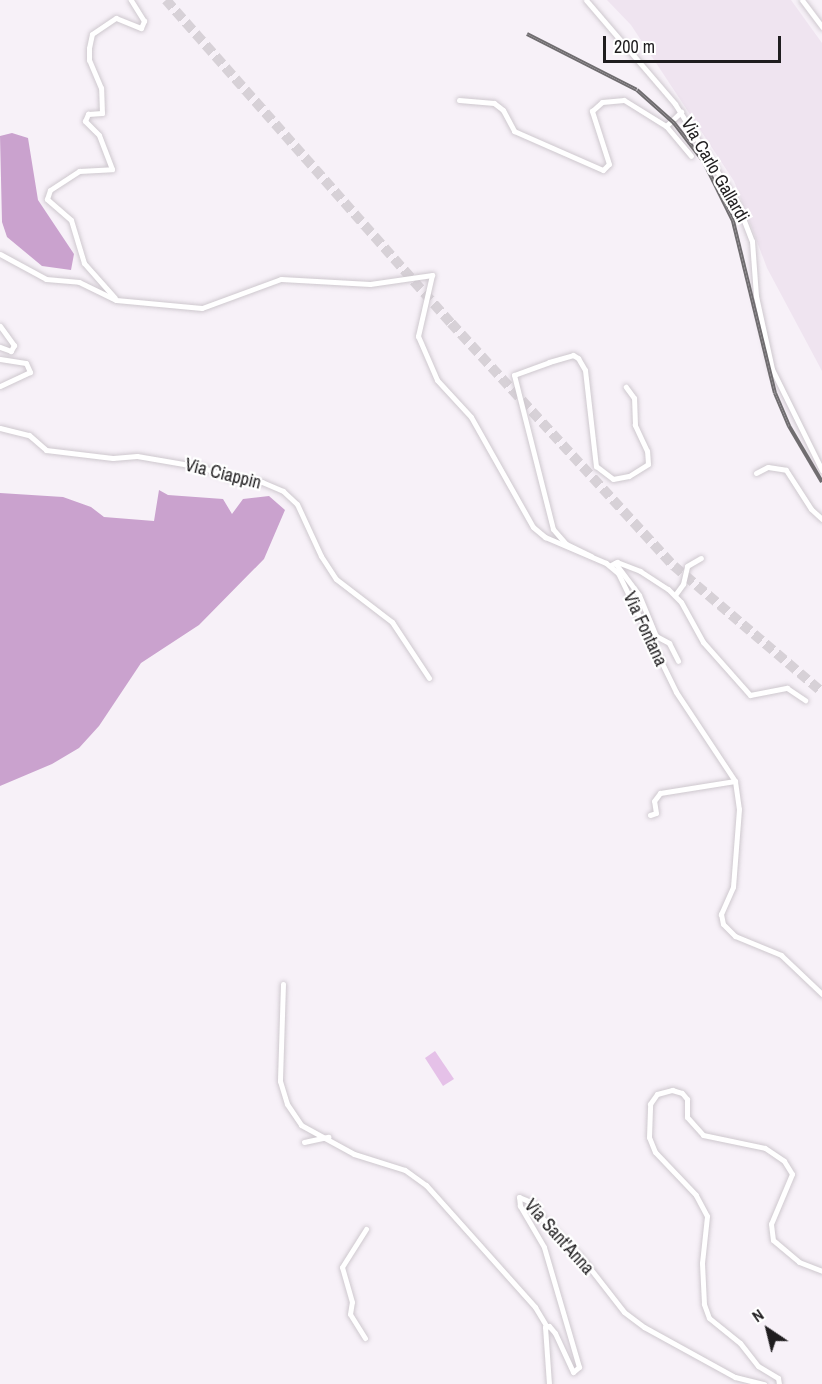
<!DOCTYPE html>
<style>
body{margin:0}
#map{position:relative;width:822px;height:1384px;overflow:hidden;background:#f7f1f8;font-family:"Archivo Narrow",sans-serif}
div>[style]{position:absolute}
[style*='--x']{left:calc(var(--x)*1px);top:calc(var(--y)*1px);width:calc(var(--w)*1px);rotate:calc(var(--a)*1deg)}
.built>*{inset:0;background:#efe4f0}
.green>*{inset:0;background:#e5c1e8}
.forest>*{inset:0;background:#caa2ce}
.motorway-tunnel>*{height:10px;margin-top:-5px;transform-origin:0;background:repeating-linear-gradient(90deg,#d7d1d7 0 10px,transparent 0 15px)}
.roads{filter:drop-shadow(0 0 2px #cec8ce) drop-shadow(0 0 2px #cec8ce)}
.minor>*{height:5px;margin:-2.5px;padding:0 2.5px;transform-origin:2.5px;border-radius:2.5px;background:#fff}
.rail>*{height:4px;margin-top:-2px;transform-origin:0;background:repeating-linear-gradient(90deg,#fff 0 4.5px,#706d70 0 9px);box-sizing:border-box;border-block:2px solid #706d70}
span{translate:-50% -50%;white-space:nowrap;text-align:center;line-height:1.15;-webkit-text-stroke:4.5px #fff;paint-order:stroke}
.street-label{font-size:18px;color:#1f1d1f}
.north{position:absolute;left:738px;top:1300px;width:60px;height:60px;-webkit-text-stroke:4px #fff;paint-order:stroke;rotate:325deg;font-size:16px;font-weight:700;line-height:24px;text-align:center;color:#1f1d1f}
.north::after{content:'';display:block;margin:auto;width:21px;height:27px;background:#1f1d1f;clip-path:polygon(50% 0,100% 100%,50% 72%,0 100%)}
.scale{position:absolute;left:603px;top:36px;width:178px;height:27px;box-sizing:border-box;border:3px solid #1f1d1f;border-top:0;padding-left:8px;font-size:18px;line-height:21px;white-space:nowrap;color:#1f1d1f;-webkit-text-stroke:4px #fff;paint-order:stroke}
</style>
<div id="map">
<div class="built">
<div style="clip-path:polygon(607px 0,791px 0,822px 43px,822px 371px,767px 268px,734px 181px,631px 25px)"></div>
</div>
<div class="green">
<div style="clip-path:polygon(435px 1051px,454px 1079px,443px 1086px,425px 1058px)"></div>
</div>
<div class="forest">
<div style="clip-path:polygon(12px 133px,28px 138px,38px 200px,74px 254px,71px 270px,42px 266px,7px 237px,2px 222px,0 136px)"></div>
<div style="clip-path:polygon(159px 490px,168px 495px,223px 499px,232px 514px,243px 499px,269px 496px,285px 510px,264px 559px,199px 625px,141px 663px,99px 726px,79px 748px,52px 764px,0 786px,0 493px,63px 497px,91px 507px,104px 517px,154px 521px)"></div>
</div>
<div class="motorway-tunnel">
<div style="--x:166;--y:0;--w:431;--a:48.6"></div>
<div style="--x:451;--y:323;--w:330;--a:47.5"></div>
<div style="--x:674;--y:566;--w:194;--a:40.4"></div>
</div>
<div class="roads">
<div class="minor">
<div style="--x:586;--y:0;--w:137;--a:49.4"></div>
<div style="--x:675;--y:104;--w:119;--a:58"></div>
<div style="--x:738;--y:205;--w:39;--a:69"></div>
<div style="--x:752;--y:241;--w:55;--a:85.8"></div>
<div style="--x:756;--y:296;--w:75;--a:77.6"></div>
<div style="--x:772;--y:369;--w:113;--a:63.7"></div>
<div style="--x:802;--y:0;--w:34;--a:53"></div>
<div style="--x:459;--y:100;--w:35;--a:5"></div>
<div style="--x:494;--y:103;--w:11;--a:38"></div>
<div style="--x:503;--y:110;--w:24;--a:62"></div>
<div style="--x:514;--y:131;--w:97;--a:23.7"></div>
<div style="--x:603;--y:170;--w:8;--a:-45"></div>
<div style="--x:609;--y:164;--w:56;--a:-107.8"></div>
<div style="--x:592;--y:111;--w:13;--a:-42"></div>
<div style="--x:602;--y:102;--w:22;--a:-5"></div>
<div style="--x:624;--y:100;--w:49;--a:31.8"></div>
<div style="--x:666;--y:126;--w:39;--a:50"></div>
<div style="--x:666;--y:126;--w:21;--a:-43"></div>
<div style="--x:0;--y:254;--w:52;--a:28.5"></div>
<div style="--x:46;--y:279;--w:33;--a:5"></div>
<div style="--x:79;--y:282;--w:41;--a:25.9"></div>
<div style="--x:116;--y:300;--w:86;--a:5.3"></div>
<div style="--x:202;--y:308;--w:84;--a:-20.2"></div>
<div style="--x:281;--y:279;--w:89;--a:3.2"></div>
<div style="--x:370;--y:284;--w:63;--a:-8.3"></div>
<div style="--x:432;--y:275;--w:63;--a:102.9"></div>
<div style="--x:418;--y:336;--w:48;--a:66.6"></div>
<div style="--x:437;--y:380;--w:50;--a:47.4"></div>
<div style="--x:471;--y:417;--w:126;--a:60.6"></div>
<div style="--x:533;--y:527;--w:16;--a:40"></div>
<div style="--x:545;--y:537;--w:66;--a:23.1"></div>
<div style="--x:606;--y:563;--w:16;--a:40"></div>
<div style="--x:618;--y:573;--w:132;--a:64"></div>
<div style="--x:676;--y:692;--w:107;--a:56.5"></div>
<div style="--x:735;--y:781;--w:28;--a:82"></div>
<div style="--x:739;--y:809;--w:78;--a:94.4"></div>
<div style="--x:733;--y:887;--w:30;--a:114"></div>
<div style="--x:721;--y:914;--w:10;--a:79"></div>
<div style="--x:723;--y:924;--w:17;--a:45"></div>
<div style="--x:735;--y:936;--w:50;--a:22.4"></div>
<div style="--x:781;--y:955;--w:57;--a:43.6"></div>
<div style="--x:115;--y:298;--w:47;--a:-131.5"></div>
<div style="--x:84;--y:263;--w:45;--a:-106.8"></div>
<div style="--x:71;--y:220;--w:32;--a:-139"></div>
<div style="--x:47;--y:199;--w:9;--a:-72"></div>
<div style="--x:50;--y:190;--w:35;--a:-33"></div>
<div style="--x:79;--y:171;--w:33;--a:-3"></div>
<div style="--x:112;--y:169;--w:36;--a:-111"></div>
<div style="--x:99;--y:135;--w:20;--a:-135"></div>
<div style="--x:85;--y:121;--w:8;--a:-67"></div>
<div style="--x:88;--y:114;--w:14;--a:-4"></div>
<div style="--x:102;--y:113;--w:25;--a:-92"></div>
<div style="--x:101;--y:88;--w:30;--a:-113"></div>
<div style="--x:89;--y:60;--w:12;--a:-90"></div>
<div style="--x:89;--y:48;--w:14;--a:-78"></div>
<div style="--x:92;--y:34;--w:29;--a:-34"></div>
<div style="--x:116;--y:18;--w:27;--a:22"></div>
<div style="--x:141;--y:28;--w:8;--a:-67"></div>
<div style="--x:144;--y:21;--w:25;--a:-122"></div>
<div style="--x:0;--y:326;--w:24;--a:54"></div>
<div style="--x:14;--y:345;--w:7;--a:117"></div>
<div style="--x:11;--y:351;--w:12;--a:-160"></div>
<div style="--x:0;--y:359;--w:26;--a:9"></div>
<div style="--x:26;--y:363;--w:10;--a:66"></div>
<div style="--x:30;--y:372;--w:33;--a:155"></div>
<div style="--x:0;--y:428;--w:30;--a:14"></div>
<div style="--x:29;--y:435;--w:23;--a:41"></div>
<div style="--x:46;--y:450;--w:67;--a:6.8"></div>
<div style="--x:113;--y:458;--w:24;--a:-5"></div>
<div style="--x:137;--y:456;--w:65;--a:9.8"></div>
<div style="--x:201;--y:467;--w:35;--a:20"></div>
<div style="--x:234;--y:479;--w:28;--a:6"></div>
<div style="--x:262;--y:482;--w:23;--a:23"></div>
<div style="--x:283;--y:491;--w:19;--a:43"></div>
<div style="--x:297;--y:504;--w:57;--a:65.2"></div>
<div style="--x:321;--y:556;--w:27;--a:57"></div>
<div style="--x:336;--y:579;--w:71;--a:37.5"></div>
<div style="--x:392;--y:622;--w:67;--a:56.5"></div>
<div style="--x:756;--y:473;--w:13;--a:-27"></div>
<div style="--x:768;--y:467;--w:18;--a:9"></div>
<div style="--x:786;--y:470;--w:46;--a:57.3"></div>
<div style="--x:811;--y:509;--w:15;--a:42"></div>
<div style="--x:591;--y:556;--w:28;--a:-154"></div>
<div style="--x:566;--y:544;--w:20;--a:-131"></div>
<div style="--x:553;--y:529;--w:159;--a:-104.2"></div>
<div style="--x:514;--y:375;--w:37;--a:-20"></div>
<div style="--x:549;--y:362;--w:25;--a:-16"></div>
<div style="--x:573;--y:355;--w:6;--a:31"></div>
<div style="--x:578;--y:358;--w:14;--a:60"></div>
<div style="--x:585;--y:370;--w:97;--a:83.5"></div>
<div style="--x:596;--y:466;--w:21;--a:37"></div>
<div style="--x:613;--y:479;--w:16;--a:-11"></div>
<div style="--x:629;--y:476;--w:22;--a:-32"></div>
<div style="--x:648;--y:464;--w:13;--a:-94"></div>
<div style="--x:647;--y:451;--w:29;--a:-115"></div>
<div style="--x:635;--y:425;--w:27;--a:-92"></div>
<div style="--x:634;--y:398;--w:14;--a:-126"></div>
<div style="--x:615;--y:563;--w:40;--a:53"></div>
<div style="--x:639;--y:595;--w:44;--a:67.5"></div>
<div style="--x:656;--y:636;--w:15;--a:28"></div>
<div style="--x:669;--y:643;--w:20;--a:63"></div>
<div style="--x:611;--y:565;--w:7;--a:-27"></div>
<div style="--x:617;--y:562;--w:25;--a:21"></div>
<div style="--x:640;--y:571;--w:33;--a:33"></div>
<div style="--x:668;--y:589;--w:18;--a:45"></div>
<div style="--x:681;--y:602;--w:46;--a:61.2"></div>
<div style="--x:703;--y:642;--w:71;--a:48.4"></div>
<div style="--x:750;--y:695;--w:38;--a:-11"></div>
<div style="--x:787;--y:688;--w:22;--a:34"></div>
<div style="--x:675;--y:595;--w:14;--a:-54"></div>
<div style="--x:683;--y:584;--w:18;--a:-77"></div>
<div style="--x:687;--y:566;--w:16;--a:-30"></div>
<div style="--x:650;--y:815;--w:6;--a:-18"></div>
<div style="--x:656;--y:813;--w:12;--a:-99"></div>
<div style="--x:654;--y:801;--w:10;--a:-53"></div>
<div style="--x:660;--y:793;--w:76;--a:-9.1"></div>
<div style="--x:283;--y:984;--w:97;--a:91.8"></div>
<div style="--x:280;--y:1081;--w:24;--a:73"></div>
<div style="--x:287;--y:1104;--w:25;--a:56"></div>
<div style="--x:301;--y:1125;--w:60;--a:28.7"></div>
<div style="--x:354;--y:1154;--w:53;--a:17.4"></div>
<div style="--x:405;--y:1170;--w:26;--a:36"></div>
<div style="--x:426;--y:1185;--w:164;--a:48.2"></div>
<div style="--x:535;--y:1307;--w:23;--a:59"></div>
<div style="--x:304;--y:1142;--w:25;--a:-12"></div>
<div style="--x:365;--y:1338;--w:28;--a:-122"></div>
<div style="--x:350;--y:1314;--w:12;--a:-81"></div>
<div style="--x:352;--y:1302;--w:36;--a:-106"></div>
<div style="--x:342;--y:1267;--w:45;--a:-57.7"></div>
<div style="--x:549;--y:1384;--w:57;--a:-94"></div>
<div style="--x:545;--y:1327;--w:4;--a:-14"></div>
<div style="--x:549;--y:1326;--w:9;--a:49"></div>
<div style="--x:555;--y:1333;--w:43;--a:65.2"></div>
<div style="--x:573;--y:1372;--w:8;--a:-40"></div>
<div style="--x:579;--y:1367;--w:125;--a:-106.3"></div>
<div style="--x:544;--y:1247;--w:48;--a:-120.3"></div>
<div style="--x:520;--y:1206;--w:9;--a:-96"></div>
<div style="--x:519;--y:1197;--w:15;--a:23"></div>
<div style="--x:533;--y:1203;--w:19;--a:58"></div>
<div style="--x:543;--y:1219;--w:55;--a:45"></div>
<div style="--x:582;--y:1258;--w:68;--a:52.1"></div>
<div style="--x:624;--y:1312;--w:25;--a:37"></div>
<div style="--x:644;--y:1327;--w:104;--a:28.8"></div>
<div style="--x:735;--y:1377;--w:30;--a:14"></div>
<div style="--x:779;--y:1384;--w:6;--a:-99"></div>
<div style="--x:778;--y:1378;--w:23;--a:-149"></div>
<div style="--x:758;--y:1366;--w:29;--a:-128"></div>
<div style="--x:740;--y:1343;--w:40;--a:-141"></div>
<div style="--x:709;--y:1318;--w:15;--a:-110"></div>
<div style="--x:704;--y:1304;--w:41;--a:-92.8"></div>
<div style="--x:702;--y:1263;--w:47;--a:-83.9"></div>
<div style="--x:707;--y:1216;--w:24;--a:-118"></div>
<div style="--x:696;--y:1195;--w:59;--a:-133.6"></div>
<div style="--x:655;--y:1152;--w:16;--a:-112"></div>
<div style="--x:649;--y:1137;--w:33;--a:-88"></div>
<div style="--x:650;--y:1104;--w:12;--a:-55"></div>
<div style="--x:657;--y:1094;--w:16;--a:-15"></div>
<div style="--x:672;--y:1090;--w:10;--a:17"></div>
<div style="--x:682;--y:1093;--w:8;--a:50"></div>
<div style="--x:687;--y:1099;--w:18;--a:90"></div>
<div style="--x:687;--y:1117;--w:24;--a:48"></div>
<div style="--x:703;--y:1135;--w:63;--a:11.8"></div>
<div style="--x:765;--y:1148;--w:23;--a:34"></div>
<div style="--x:784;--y:1161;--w:15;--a:58"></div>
<div style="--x:792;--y:1174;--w:54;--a:112.8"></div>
<div style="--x:771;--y:1224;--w:16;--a:83"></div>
<div style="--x:773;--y:1240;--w:34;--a:40"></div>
<div style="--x:799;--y:1262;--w:25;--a:21"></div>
</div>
</div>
<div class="rail">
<div style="--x:527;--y:34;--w:123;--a:27"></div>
<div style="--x:637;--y:90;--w:50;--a:41.7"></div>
<div style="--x:674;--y:123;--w:49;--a:52.4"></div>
<div style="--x:704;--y:162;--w:66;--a:63.8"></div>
<div style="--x:733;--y:221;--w:177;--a:76.3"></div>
<div style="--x:775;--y:393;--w:36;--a:67"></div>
<div style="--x:789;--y:426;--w:65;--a:59.5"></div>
</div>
<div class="street-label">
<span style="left:715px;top:170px;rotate:60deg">Via Carlo Gallardi</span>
<span style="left:223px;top:474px;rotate:14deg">Via Ciappin</span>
<span style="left:645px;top:629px;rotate:65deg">Via Fontana</span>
<span style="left:559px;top:1237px;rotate:48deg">Via Sant'Anna</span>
</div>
<div class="north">N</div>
<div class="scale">200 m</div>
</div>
